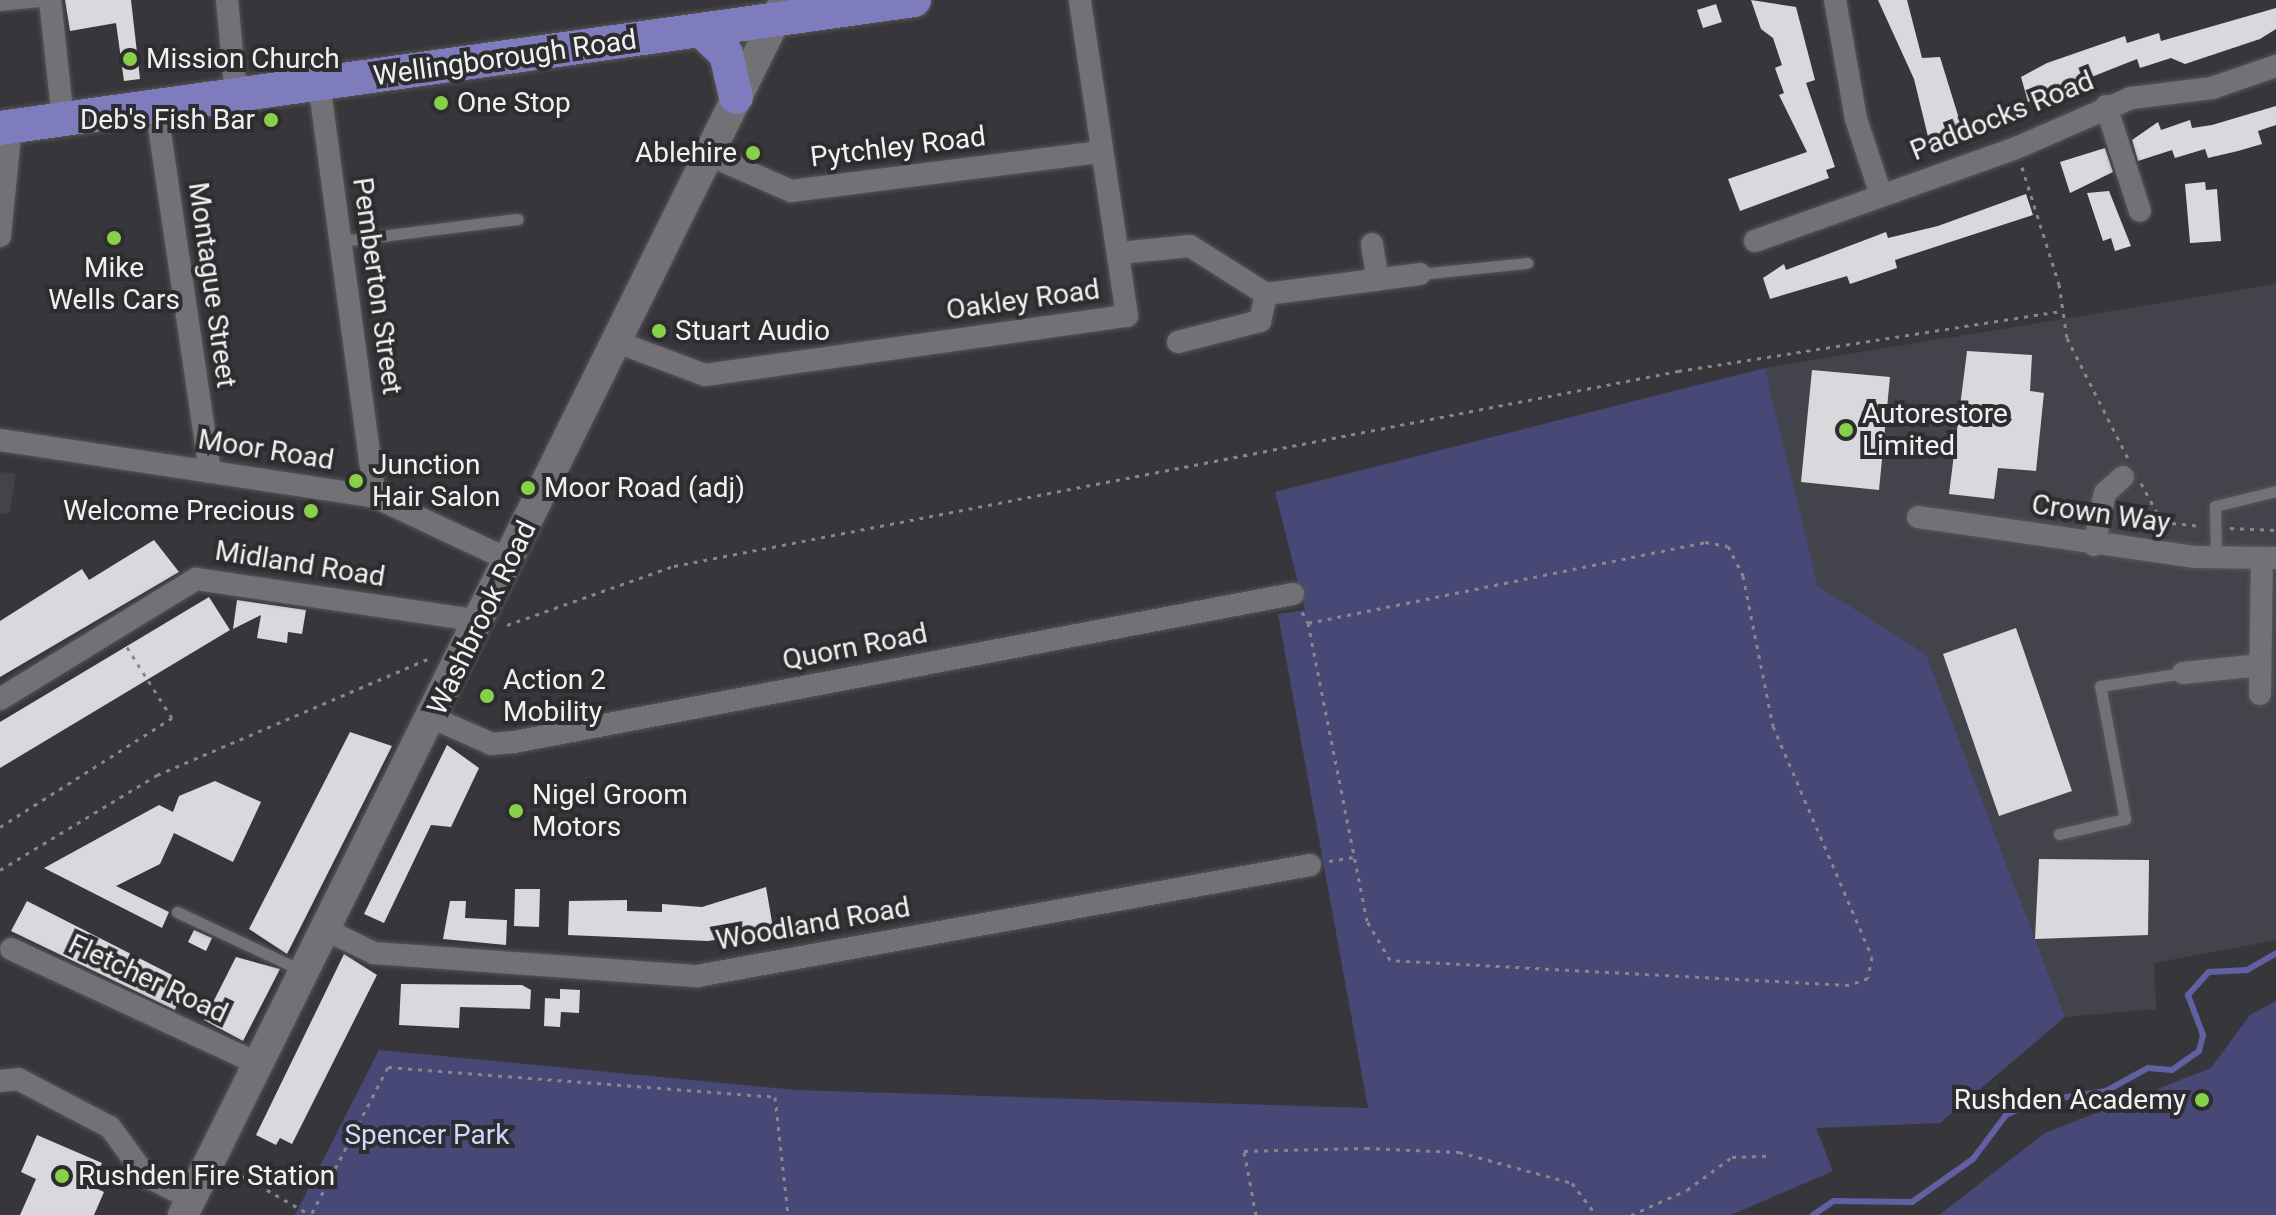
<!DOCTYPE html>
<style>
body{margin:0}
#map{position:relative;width:2276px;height:1215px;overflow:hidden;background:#37373b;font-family:Roboto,sans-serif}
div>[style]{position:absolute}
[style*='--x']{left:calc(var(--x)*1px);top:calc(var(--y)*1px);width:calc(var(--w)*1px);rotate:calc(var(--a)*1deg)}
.built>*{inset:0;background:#43434b}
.green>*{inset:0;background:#484877}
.stream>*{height:6px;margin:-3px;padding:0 3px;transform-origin:3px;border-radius:3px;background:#6160a2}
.building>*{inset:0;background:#d9d9dd}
.path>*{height:3px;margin-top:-1.5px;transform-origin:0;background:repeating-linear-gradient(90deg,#87878b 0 4px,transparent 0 10px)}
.roads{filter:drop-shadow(0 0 2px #555658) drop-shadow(0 0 2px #555658)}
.service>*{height:11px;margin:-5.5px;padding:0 5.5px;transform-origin:5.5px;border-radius:5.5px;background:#727276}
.minor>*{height:22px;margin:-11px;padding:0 11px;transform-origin:11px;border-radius:11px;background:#727276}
.secondary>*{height:30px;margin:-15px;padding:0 15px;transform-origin:15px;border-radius:15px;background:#727276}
.primary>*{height:34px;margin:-17px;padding:0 17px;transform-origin:17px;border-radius:17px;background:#7e7cbd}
.dots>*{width:22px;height:22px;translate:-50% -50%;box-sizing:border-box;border:4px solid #2d2d30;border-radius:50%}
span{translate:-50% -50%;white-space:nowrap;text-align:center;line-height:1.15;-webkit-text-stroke:8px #2d2d30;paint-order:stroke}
.street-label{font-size:28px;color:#f1f1f3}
.poi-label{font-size:28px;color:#f1f1f3}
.left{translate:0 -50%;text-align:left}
.right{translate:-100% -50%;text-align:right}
.park-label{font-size:28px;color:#d4d6fd}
</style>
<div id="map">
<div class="built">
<div style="clip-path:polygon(2276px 284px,2276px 940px,2154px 963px,2156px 1009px,2065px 1017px,1926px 654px,1818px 586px,1765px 368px)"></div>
<div style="clip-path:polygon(0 472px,16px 474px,9px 514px,0 513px)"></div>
</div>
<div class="green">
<div style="clip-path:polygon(1765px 368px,1818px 586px,1926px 654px,2065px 1017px,1940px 1123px,1816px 1128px,1833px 1171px,1731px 1215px,295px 1215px,379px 1050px,796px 1090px,1368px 1108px,1278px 614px,1305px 610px,1275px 492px)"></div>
<div style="clip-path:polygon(2276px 1001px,2276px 1215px,1939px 1215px,2045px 1133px,2211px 1068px,2250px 1015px)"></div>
</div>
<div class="stream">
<div style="--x:1813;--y:1215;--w:25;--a:-34"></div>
<div style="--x:1834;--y:1201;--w:78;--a:0.7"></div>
<div style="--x:1912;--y:1202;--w:75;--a:-35.2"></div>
<div style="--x:1973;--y:1159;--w:55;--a:-53.1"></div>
<div style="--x:2006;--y:1115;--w:32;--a:-24"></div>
<div style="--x:2035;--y:1102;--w:72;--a:-8.8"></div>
<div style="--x:2106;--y:1091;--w:48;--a:-28.7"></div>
<div style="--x:2148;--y:1068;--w:24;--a:5"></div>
<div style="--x:2172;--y:1070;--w:33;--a:-35"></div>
<div style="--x:2199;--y:1051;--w:16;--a:-76"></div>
<div style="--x:2203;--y:1035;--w:43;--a:-110.6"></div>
<div style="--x:2188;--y:995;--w:31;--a:-48"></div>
<div style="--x:2209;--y:972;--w:38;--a:-3"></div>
<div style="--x:2247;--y:970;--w:34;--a:-30"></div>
</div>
<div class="building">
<div style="clip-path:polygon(65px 0,131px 0,140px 79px,124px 81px,116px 23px,70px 31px)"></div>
<div style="clip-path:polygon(1751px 0,1796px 7px,1815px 80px,1806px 83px,1835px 167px,1826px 170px,1829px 178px,1740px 211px,1728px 179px,1807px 152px,1779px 95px,1784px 93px,1775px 68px,1782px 65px,1773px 38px,1761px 29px)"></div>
<div style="clip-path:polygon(1878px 0,1907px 0,1922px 58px,1940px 57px,1965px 138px,1931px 149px,1914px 79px)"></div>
<div style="clip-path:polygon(1716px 4px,1722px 22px,1703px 28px,1697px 10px)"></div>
<div style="clip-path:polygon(2276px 8px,2276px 29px,2260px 39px,2185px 64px,2171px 58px,2140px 68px,2137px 59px,2028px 102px,2021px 77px,2047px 63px,2125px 36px,2127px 43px,2159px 33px,2161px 41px)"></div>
<div style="clip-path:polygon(2276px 106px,2276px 125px,2258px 131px,2262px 144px,2238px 151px,2208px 158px,2205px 149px,2175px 158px,2172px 150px,2138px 161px,2132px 140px,2158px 122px,2161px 130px,2190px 120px,2192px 128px,2212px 125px)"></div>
<div style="clip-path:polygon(2105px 148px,2113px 172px,2070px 193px,2060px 162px)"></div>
<div style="clip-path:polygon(2205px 182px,2206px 190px,2217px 189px,2221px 241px,2190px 243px,2185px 184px)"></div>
<div style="clip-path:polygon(2109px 191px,2131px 246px,2115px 251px,2111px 238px,2103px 241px,2087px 193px)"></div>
<div style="clip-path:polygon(2026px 194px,2033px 215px,1895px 260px,1897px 268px,1850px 284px,1847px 276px,1770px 299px,1763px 278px,1784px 264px,1786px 270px,1886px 232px,1888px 238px,1938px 226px)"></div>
<div style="clip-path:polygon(1967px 351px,2032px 355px,2030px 391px,2044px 393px,2036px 471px,1998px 468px,1994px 499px,1949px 494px)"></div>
<div style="clip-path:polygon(1812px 370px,1890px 377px,1879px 490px,1801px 482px)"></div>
<div style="clip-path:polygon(154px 540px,179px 572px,0 677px,0 621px,82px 569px,89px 580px)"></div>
<div style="clip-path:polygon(209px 597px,230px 630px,0 768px,0 722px)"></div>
<div style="clip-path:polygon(237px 600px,306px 610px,302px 634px,288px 632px,287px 643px,257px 638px,261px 615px,233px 629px)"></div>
<div style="clip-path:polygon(2016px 628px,2072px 791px,1999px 816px,1943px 654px)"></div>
<div style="clip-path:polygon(350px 732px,392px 746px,287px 954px,249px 929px)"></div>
<div style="clip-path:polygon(447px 745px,479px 768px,451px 827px,431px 825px,384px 923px,364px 914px)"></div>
<div style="clip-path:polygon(215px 781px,261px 802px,233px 862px,174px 833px,160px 864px,116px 886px,169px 912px,162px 928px,44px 868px,159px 805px,173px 812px,179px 796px)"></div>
<div style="clip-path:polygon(2039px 859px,2149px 860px,2148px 935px,2035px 939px)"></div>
<div style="clip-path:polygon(766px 887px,773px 928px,744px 935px,708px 941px,568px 935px,569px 901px,627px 900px,627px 911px,662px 912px,662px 904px,702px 907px)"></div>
<div style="clip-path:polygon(515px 889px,540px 889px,539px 927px,514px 926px)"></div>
<div style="clip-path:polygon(27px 901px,184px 981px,175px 1010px,11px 931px)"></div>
<div style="clip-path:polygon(450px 901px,466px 901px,465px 918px,507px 920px,506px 945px,443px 939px)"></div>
<div style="clip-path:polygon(194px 930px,212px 938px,206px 951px,188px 942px)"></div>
<div style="clip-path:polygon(344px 954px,377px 975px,292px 1144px,280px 1138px,276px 1145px,256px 1135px)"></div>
<div style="clip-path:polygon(236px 957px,280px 969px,243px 1041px,204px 1020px)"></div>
<div style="clip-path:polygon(401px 984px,522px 985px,531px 990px,530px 1009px,460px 1007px,459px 1028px,399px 1025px)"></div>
<div style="clip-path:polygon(560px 989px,580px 990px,579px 1013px,561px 1012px,560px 1027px,544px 1026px,545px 998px,560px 999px)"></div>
<div style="clip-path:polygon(37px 1135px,102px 1163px,91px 1186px,104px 1192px,94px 1215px,20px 1215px,36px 1179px,21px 1172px)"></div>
</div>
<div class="path">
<div style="--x:2022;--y:167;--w:123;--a:72.5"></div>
<div style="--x:2059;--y:284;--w:55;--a:81.6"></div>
<div style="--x:2067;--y:338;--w:135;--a:63.1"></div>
<div style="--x:2141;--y:483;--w:44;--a:61.7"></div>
<div style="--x:2162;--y:522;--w:40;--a:5.7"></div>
<div style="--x:2230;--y:528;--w:46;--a:2.5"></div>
<div style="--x:1302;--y:612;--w:13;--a:61"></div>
<div style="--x:1308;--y:623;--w:405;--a:-11.5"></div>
<div style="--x:1705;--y:542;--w:23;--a:10"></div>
<div style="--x:1728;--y:546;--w:34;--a:63"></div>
<div style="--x:1743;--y:576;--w:153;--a:78.7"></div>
<div style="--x:1773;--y:726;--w:251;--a:66.8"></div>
<div style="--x:1872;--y:957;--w:21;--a:101"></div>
<div style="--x:1868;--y:978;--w:20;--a:160"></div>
<div style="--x:1849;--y:985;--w:460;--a:-176.9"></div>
<div style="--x:1390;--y:960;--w:45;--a:-120.5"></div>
<div style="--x:1367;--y:921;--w:304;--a:-101.2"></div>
<div style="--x:507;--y:625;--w:177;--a:-19.5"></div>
<div style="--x:674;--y:566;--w:1023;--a:-10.99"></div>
<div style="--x:1678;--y:371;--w:390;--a:-8.9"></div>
<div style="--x:0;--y:827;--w:204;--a:-32.4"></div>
<div style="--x:172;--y:718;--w:88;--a:-122.4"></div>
<div style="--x:1329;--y:861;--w:24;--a:-9"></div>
<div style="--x:0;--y:870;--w:184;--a:-31.2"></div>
<div style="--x:157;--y:775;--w:297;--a:-23.2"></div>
<div style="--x:232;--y:1170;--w:91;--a:29.7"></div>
<div style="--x:312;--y:1213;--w:165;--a:-62.5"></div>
<div style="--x:388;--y:1067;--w:388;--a:4.4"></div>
<div style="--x:775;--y:1097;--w:119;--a:83.7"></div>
<div style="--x:1256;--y:1215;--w:65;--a:-100.6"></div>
<div style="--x:1244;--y:1151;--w:122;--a:-1.4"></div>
<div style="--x:1366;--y:1148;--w:93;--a:2.5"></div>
<div style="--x:1459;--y:1152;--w:117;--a:15.3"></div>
<div style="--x:1572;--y:1183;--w:40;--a:53"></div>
<div style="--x:1631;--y:1215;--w:61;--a:-24.1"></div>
<div style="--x:1687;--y:1190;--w:56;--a:-36.3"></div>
<div style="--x:1732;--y:1157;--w:36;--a:-2"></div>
</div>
<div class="roads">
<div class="service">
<div style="--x:0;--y:5;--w:49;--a:-5.8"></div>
<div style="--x:341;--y:241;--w:178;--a:-7.1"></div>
<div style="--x:1420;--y:274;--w:108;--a:-5.9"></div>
<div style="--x:2216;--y:558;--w:52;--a:-91.1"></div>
<div style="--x:2215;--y:506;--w:63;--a:-13.8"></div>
<div style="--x:2059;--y:834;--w:68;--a:-12.8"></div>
<div style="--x:2125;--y:819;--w:135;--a:-100.6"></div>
<div style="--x:2100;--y:686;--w:84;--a:-8.9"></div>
<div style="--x:177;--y:912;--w:137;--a:25.1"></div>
</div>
<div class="minor">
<div style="--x:50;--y:0;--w:120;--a:83.8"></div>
<div style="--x:227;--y:0;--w:95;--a:84.6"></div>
<div style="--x:1835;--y:0;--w:121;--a:80"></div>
<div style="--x:1856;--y:119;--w:80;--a:71.8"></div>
<div style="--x:319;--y:83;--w:418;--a:82.3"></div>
<div style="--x:156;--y:106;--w:370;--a:81.6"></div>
<div style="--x:2106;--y:106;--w:110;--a:72.1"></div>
<div style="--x:709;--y:155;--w:90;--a:23.7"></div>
<div style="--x:791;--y:191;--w:312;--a:-7.2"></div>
<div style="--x:0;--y:236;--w:111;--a:-84.3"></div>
<div style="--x:1755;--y:241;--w:277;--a:-19.6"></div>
<div style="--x:2016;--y:148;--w:125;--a:-23.5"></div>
<div style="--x:2131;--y:98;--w:82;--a:-7"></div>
<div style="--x:2212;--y:88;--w:68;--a:-19"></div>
<div style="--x:1372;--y:244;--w:36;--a:81"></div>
<div style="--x:1120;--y:253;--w:70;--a:-5.7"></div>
<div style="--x:1190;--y:246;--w:90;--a:32.3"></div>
<div style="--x:1266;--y:294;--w:155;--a:-7.4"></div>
<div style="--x:617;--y:342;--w:94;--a:20.6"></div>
<div style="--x:705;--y:375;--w:426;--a:-8"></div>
<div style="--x:1127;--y:316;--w:319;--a:-98.5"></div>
<div style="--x:1178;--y:342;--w:85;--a:-14.4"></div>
<div style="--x:1260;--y:321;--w:28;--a:-77"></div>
<div style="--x:0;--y:440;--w:379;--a:8.6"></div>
<div style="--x:375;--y:497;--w:150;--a:25.2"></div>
<div style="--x:1918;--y:517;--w:279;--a:8.2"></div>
<div style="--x:2194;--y:557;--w:82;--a:0.7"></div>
<div style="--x:2094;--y:545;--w:53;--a:-78.1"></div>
<div style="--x:2105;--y:493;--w:24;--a:-42"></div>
<div style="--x:2183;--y:673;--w:78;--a:-5.9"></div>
<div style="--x:2260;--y:694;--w:135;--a:-89.2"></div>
<div style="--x:0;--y:699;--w:230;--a:-31.5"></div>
<div style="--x:196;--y:579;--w:288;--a:8.4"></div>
<div style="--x:433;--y:718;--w:64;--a:23.8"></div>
<div style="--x:492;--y:744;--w:22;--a:-5"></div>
<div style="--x:514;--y:742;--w:793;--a:-10.76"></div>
<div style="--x:326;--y:930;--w:53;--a:25.6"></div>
<div style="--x:374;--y:953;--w:324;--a:4.1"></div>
<div style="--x:697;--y:976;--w:623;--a:-10.26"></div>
<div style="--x:11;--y:949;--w:273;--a:24.9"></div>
<div style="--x:0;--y:1081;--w:18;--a:-6"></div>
<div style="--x:18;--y:1079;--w:104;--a:27.6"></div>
<div style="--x:110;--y:1127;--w:61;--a:53.7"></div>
<div style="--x:146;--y:1176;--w:50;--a:26.1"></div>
</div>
<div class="secondary">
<div style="--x:183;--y:1215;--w:1356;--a:-63.64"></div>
</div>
<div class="primary">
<div style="--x:701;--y:30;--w:35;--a:44"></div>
<div style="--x:726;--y:54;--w:44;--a:76.9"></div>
<div style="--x:0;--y:128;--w:923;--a:-7.97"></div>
</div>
</div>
<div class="dots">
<div style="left:130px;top:59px;background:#88cf4a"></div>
<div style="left:441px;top:103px;background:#88cf4a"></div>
<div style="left:271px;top:120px;background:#88cf4a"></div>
<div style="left:753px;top:153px;background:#88cf4a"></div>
<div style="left:114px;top:238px;background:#88cf4a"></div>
<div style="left:659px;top:331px;background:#88cf4a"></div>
<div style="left:1846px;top:430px;background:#88cf4a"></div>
<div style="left:356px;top:481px;background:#88cf4a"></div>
<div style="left:528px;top:488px;background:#88cf4a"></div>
<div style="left:311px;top:511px;background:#88cf4a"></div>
<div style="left:487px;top:696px;background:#88cf4a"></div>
<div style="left:516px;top:811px;background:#88cf4a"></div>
<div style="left:2202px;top:1100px;background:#88cf4a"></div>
<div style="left:62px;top:1176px;background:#88cf4a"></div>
</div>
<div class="street-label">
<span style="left:505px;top:58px;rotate:-8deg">Wellingborough Road</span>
<span style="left:2002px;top:116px;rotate:-22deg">Paddocks Road</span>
<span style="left:898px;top:147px;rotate:-7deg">Pytchley Road</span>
<span style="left:212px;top:285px;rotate:82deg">Montague Street</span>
<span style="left:377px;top:286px;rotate:82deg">Pemberton Street</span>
<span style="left:1023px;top:300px;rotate:-8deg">Oakley Road</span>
<span style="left:266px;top:450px;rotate:9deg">Moor Road</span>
<span style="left:2101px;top:514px;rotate:8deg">Crown Way</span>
<span style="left:300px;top:564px;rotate:9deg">Midland Road</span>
<span style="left:482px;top:618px;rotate:-64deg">Washbrook Road</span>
<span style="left:855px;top:647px;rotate:-11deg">Quorn Road</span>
<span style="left:813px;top:924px;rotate:-10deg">Woodland Road</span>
<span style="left:148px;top:979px;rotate:25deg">Fletcher Road</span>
</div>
<div class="poi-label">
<span class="left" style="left:146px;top:59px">Mission Church</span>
<span class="left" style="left:457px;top:103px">One Stop</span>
<span class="right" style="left:255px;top:120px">Deb's Fish Bar</span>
<span class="right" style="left:737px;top:153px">Ablehire</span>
<span style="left:114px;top:284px">Mike<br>Wells Cars</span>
<span class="left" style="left:675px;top:331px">Stuart Audio</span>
<span class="left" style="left:1862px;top:430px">Autorestore<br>Limited</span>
<span class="left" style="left:372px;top:481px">Junction<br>Hair Salon</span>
<span class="left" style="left:544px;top:488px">Moor Road (adj)</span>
<span class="right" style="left:295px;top:511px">Welcome Precious</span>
<span class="left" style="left:503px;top:696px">Action 2<br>Mobility</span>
<span class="left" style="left:532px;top:811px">Nigel Groom<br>Motors</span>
<span class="right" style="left:2186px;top:1100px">Rushden Academy</span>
<span class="left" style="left:78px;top:1176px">Rushden Fire Station</span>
</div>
<div class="park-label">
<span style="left:427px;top:1135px">Spencer Park</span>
</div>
</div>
